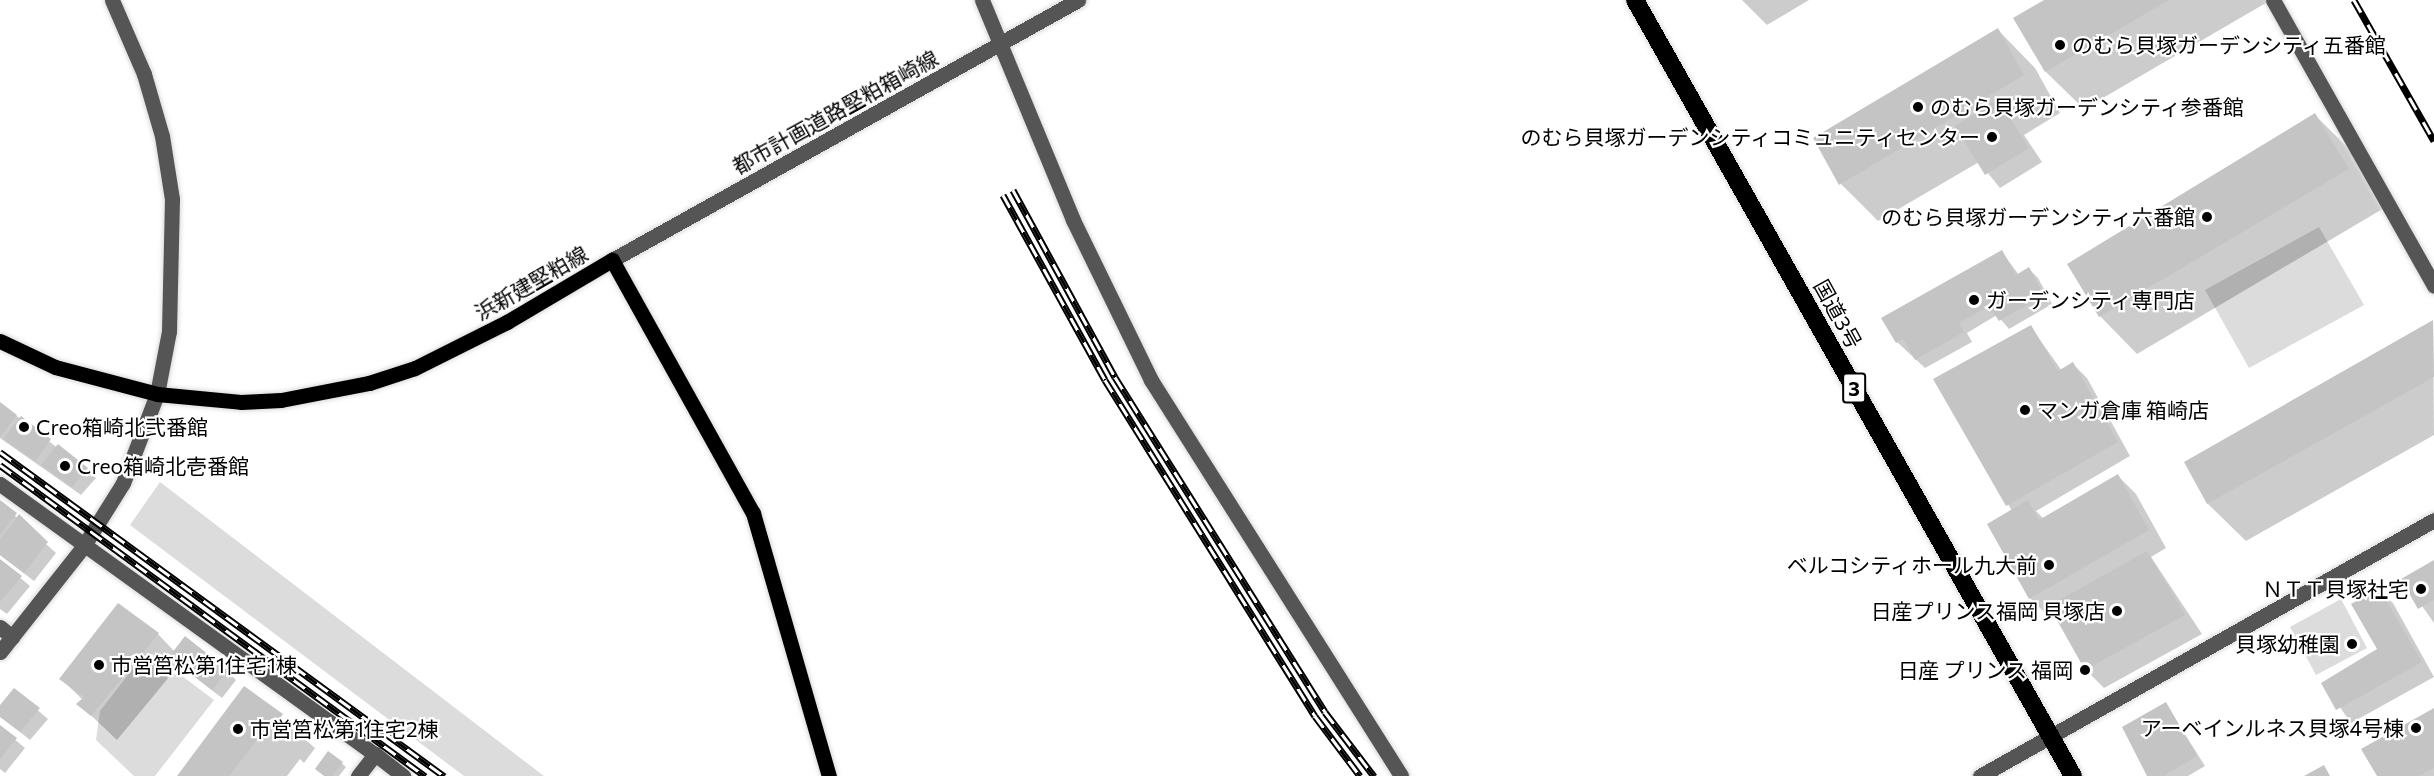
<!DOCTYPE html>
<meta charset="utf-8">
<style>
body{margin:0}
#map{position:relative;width:2434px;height:776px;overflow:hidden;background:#fff;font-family:Commissioner,"Noto Sans JP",sans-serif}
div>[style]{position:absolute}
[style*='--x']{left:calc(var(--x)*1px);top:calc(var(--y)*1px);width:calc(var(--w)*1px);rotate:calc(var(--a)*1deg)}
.green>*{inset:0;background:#dcdcdc}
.shadow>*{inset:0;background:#0003}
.building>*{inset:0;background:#c4c4c4}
.roads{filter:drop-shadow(0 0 2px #dbdbdb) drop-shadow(0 0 2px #dbdbdb)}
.minor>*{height:15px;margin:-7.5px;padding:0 7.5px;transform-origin:7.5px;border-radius:7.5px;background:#555}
.major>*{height:15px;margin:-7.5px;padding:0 7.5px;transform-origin:7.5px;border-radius:7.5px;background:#000}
.highway>*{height:18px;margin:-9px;padding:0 9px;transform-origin:9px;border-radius:9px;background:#000}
.rail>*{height:7px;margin-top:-3.5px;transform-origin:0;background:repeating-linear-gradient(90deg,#fff 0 14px,#000 0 28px);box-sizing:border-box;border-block:2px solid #000}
.dots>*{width:16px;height:16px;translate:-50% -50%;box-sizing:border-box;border:3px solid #fff;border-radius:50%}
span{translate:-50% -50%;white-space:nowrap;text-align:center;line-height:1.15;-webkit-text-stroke:4.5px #fff;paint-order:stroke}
.shield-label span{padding:2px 4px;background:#fff;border:2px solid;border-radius:4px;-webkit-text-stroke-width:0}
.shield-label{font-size:20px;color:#000;font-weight:700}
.poi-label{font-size:21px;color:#000}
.left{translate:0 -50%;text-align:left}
.right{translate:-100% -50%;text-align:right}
.street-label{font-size:21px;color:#000}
</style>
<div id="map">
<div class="green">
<div style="clip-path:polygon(2319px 227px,2364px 305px,2249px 368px,2205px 290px)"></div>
<div style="clip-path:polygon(160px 482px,544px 776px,464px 776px,130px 525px)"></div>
<div style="clip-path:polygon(2341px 599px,2367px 648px,2316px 675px,2290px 627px)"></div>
<div style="clip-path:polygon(158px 658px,214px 700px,155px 776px,134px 776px,96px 740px,100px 711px,135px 666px)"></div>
</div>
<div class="shadow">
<div style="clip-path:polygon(1742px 0,1809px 0,1767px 25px)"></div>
<div style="clip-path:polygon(2047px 0,2271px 0,2084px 109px,2046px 72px,2015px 19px)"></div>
<div style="clip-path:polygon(1998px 30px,2035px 68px,2060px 113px,2024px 135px,2042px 162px,2000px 188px,1979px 162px,1878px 221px,1841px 184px)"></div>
<div style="clip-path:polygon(2315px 115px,2352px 152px,2386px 207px,2137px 354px,2100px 316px)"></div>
<div style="clip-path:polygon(2002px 252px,2019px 275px,2029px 269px,2038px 278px,2052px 304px,2009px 329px,1997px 315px,1967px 333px,1972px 342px,1925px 368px,1897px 342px)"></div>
<div style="clip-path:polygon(2433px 322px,2434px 435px,2246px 541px,2208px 504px,2186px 462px)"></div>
<div style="clip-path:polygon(2031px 327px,2062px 371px,2073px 364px,2087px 378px,2130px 456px,2036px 511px,2044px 519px,2118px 476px,2136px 494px,2166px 548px,2151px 557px,2202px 634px,2104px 688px,2086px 670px,2054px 613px,2048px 616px,2030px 598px,2012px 511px,1935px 379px)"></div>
<div style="clip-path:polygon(0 403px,96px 478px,81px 495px,0 438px)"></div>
<div style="clip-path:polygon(0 502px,56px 553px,34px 581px,0 555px)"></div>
<div style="clip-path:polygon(0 561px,30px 586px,7px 614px,0 609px)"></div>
<div style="clip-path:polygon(2434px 562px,2434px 623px,2403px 579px)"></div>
<div style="clip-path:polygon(2379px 590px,2393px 603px,2434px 677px,2351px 723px,2323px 683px,2379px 650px)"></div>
<div style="clip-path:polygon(158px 634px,175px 652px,227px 671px,236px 680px,222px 698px,179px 665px,117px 740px,79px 704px,83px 700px,61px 679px)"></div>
<div style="clip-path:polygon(244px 688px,315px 748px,304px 763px,300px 759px,287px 776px,179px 776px)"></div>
<div style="clip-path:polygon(14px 690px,48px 719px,30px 740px,0 716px,0 707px)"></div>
<div style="clip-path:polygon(2166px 704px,2205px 766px,2188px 776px,2149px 776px)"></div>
<div style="clip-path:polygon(2434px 709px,2434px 776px,2379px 776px)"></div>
<div style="clip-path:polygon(0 727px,25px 748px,5px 773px,0 769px)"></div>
<div style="clip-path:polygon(329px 753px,346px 767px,339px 776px,325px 776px)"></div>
</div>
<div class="building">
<div style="clip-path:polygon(2044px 0,2169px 0,2045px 72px,2013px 18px)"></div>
<div style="clip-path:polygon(1998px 28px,2024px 75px,1839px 185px,1813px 138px)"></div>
<div style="clip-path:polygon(1998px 99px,2029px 148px,1985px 175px,1955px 126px)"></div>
<div style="clip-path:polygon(2315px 113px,2349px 169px,2099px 317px,2067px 264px)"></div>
<div style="clip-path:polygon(2002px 250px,2016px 275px,2029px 267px,2044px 295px,1999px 321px,1989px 306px,1959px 323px,1964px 332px,1915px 360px,1903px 339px,1896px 343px,1881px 318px)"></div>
<div style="clip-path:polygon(2433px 320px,2434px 377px,2207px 504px,2184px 462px)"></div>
<div style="clip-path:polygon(2031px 325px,2058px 371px,2073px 362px,2118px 442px,2006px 506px,1933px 379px)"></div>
<div style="clip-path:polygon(0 402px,17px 415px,0 437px)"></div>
<div style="clip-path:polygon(21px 416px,51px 439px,35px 461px,3px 439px)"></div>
<div style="clip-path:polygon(58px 444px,88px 468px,72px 487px,41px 465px)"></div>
<div style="clip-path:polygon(2118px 474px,2149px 530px,2029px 599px,1987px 524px,2028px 500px,2039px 520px)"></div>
<div style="clip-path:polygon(0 500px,17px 513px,0 535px)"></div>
<div style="clip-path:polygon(19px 514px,48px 542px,24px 573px,0 555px,0 540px)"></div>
<div style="clip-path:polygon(2147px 551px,2185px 615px,2085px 670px,2049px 606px)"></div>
<div style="clip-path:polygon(0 559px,22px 576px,0 602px)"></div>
<div style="clip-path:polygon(2434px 560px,2434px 600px,2418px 609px,2401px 579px)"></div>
<div style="clip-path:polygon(2379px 588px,2422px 662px,2336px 710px,2321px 683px,2377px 649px,2351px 604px)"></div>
<div style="clip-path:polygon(118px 603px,159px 633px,91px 716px,76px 704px,84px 697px,59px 679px)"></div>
<div style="clip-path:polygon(185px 636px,228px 670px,212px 690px,169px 657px)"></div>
<div style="clip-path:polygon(244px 686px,283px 714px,271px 731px,267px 727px,229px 776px,177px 776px)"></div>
<div style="clip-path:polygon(14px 688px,40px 708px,20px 732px,0 717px,0 705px)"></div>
<div style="clip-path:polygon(2166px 702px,2197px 756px,2164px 776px,2147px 776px,2122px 727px)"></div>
<div style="clip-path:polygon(2434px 708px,2434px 768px,2419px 776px,2377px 776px,2361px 749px)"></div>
<div style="clip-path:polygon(0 725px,17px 738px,0 759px)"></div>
<div style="clip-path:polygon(328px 751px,343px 762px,332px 776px,324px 776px,315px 769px)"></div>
<div style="clip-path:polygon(2324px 765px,2330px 776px,2304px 776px)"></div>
</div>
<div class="roads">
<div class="minor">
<div style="--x:982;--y:0;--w:238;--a:67.5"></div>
<div style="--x:1073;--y:220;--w:178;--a:64"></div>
<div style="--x:1151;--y:380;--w:468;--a:57.7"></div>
<div style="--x:2273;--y:0;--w:328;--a:60.6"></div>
<div style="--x:612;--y:260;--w:534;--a:-29.16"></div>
<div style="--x:0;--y:484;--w:462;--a:35.8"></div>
<div style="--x:0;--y:627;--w:16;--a:40"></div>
<div style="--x:0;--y:652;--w:134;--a:-51.7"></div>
<div style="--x:83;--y:547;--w:75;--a:-58"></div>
<div style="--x:123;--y:483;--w:95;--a:-69.1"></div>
<div style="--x:157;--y:394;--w:64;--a:-79.2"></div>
<div style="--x:169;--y:331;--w:132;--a:-88.7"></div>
<div style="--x:172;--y:199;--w:64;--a:-99"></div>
<div style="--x:162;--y:136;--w:65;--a:-106.2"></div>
<div style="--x:144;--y:74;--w:81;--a:-113.4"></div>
<div style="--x:358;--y:776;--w:28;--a:-52"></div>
<div style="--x:375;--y:754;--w:36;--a:38"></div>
<div style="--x:1980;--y:776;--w:521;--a:-29.42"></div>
</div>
<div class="major">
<div style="--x:0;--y:341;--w:61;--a:25.3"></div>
<div style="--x:55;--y:367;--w:106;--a:14.8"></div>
<div style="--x:157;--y:394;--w:84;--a:5.4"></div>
<div style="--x:241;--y:402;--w:40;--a:-2.9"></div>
<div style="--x:281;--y:400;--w:90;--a:-10.9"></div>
<div style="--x:369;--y:383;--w:48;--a:-18.1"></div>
<div style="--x:415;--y:368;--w:103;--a:-26.6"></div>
<div style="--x:507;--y:322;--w:122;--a:-30.6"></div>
<div style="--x:612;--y:260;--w:290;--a:60.9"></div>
<div style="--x:753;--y:513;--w:274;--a:73.9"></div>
</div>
<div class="highway">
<div style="--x:1635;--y:0;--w:891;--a:60.56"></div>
</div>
</div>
<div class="rail">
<div style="--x:2354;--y:0;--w:162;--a:60.4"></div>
<div style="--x:1013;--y:190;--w:213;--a:61.4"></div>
<div style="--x:1115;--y:377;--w:395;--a:57.9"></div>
<div style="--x:1325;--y:712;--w:81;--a:52.6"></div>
<div style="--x:1003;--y:195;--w:211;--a:61.1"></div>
<div style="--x:1105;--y:380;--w:396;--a:58"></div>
<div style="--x:1315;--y:716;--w:75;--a:53.1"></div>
<div style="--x:0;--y:452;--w:550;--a:36.12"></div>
<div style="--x:0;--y:465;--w:527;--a:36.2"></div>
</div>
<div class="dots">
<div style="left:2060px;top:45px;background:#000"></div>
<div style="left:1918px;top:107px;background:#000"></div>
<div style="left:1992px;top:137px;background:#000"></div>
<div style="left:2207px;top:217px;background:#000"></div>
<div style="left:1974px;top:300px;background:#000"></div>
<div style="left:2025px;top:410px;background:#000"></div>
<div style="left:24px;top:427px;background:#000"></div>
<div style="left:65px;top:466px;background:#000"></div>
<div style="left:2049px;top:565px;background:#000"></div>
<div style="left:2421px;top:589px;background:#000"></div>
<div style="left:2117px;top:611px;background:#000"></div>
<div style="left:2352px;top:644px;background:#000"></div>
<div style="left:99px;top:665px;background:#000"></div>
<div style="left:2085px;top:670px;background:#000"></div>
<div style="left:2416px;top:728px;background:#000"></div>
<div style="left:238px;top:729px;background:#000"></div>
</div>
<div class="shield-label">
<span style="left:1854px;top:388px">3</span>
</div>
<div class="poi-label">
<span class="left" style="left:2072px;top:45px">のむら貝塚ガーデンシティ五番館</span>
<span class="left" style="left:1930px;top:107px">のむら貝塚ガーデンシティ参番館</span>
<span class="right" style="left:1980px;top:137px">のむら貝塚ガーデンシティコミュニティセンター</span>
<span class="right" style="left:2195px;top:217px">のむら貝塚ガーデンシティ六番館</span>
<span class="left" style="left:1986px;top:300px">ガーデンシティ専門店</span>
<span class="left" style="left:2037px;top:410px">マンガ倉庫 箱崎店</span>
<span class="left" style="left:36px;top:427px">Creo箱崎北弐番館</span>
<span class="left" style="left:77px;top:466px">Creo箱崎北壱番館</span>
<span class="right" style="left:2037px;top:565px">ベルコシティホール九大前</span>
<span class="right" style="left:2409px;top:589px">ＮＴＴ貝塚社宅</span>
<span class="right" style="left:2105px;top:611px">日産プリンス福岡 貝塚店</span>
<span class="right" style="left:2340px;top:644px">貝塚幼稚園</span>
<span class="left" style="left:111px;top:665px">市営筥松第1住宅1棟</span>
<span class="right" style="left:2073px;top:670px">日産 プリンス 福岡</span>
<span class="right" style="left:2404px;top:728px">アーベインルネス貝塚4号棟</span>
<span class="left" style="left:250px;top:729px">市営筥松第1住宅2棟</span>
</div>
<div class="street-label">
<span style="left:835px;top:112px;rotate:-29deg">都市計画道路堅粕箱崎線</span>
<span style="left:531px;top:283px;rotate:-30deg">浜新建堅粕線</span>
<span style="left:1838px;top:314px;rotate:61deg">国道3号</span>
</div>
</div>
